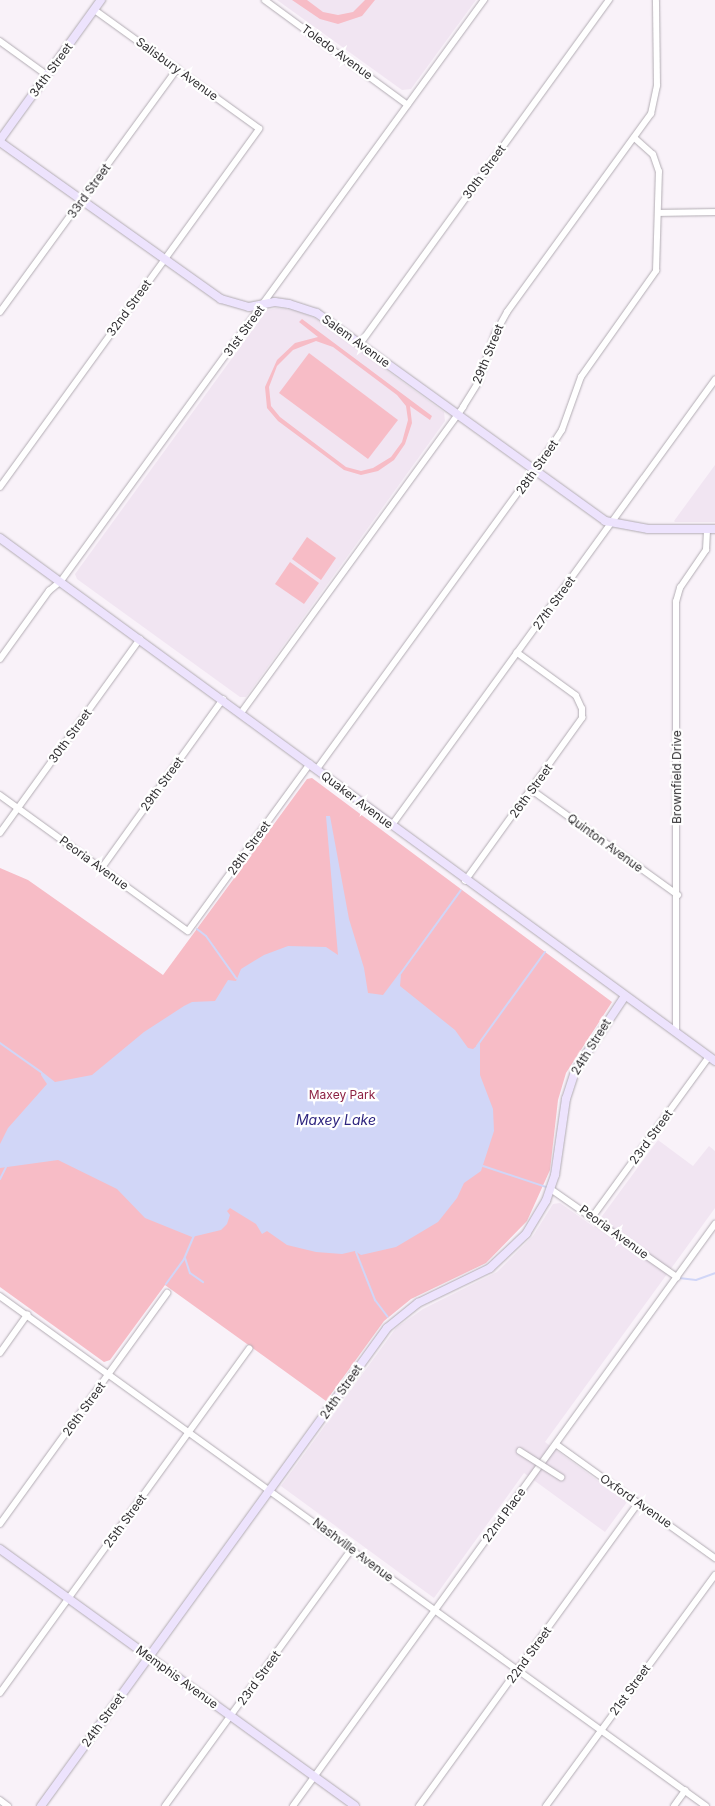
<!DOCTYPE html>
<style>
body{margin:0}
#map{position:relative;width:715px;height:1806px;overflow:hidden;background:#f9f2f9;font-family:Inter,sans-serif}
div>[style]{position:absolute}
[style*='--x']{left:calc(var(--x)*1px);top:calc(var(--y)*1px);width:calc(var(--w)*1px);rotate:calc(var(--a)*1deg)}
.built>*{inset:0;background:#f1e5f2}
.green>*{inset:0;background:#f7bcc6}
.water>*{inset:0;background:#d1d6f7}
.stream>*{height:2px;margin:-1px;padding:0 1px;transform-origin:1px;border-radius:1px;background:#d1d6f7}
.roads{filter:drop-shadow(0 0 1px #b2acb3) drop-shadow(0 0 1px #b2acb3)}
.street>*{height:5.5px;margin:-2.75px;padding:0 2.75px;transform-origin:2.75px;border-radius:2.75px;background:#fff}
.secondary>*{height:8px;margin:-4px;padding:0 4px;transform-origin:4px;border-radius:4px;background:#ede3fd}
.bridges{filter:drop-shadow(0 0 1px #b2acb3) drop-shadow(0 0 1px #b2acb3)}
.street-bridge>*{height:5.5px;margin:-2.75px;padding:0 2.75px;transform-origin:2.75px;border-radius:2.75px;background:#fff}
span{translate:-50% -50%;white-space:nowrap;text-align:center;line-height:1.15;-webkit-text-stroke:4.5px #fff;paint-order:stroke}
.street-label{font-size:12px;color:#302e31}
.park-label{font-size:12px;color:#8d2143}
.water-label{font-size:14px;color:#2e257f;font-style:italic}
</style>
<div id="map">
<div class="built">
<div style="clip-path:polygon(277px 0,476px 0,411px 89px,402px 90px)"></div>
<div style="clip-path:polygon(277px 308px,295px 310px,315px 318px,444px 412px,445px 421px,246px 697px,240px 697px,77px 579px,75px 574px,267px 310px)"></div>
<div style="clip-path:polygon(715px 465px,715px 522px,675px 522px,674px 521px)"></div>
<div style="clip-path:polygon(658px 1140px,693px 1166px,709px 1146px,715px 1151px,715px 1208px,545px 1442px,627px 1502px,605px 1532px,524px 1473px,434px 1598px,281px 1486px,396px 1328px,423px 1309px,497px 1272px,533px 1236px,553px 1204px,560px 1203px,594px 1227px)"></div>
</div>
<div class="green">
<div style="clip-path:polygon(292px 0,307px 0,323px 12px,338px 15px,353px 12px,365px 0,375px 0,362px 16px,338px 24px,320px 19px)"></div>
<div style="clip-path:polygon(evenodd,302px 319px,432px 416px,430px 420px,410px 406px,412px 423px,405px 444px,394px 460px,378px 471px,361px 475px,344px 470px,278px 421px,267px 408px,265px 387px,277px 360px,295px 343px,318px 337px,299px 322px,302px 319px,316px 341px,333px 347px,397px 395px,406px 406px,408px 420px,402px 442px,391px 457px,373px 468px,361px 471px,346px 467px,280px 417px,271px 406px,269px 387px,277px 366px,293px 350px,316px 341px)"></div>
<div style="clip-path:polygon(309px 353px,398px 420px,368px 459px,279px 393px)"></div>
<div style="clip-path:polygon(307px 537px,336px 558px,321px 580px,292px 559px)"></div>
<div style="clip-path:polygon(290px 562px,319px 583px,304px 604px,275px 584px)"></div>
<div style="clip-path:polygon(312px 778px,612px 1002px,566px 1073px,558px 1100px,550px 1170px,527px 1221px,486px 1263px,411px 1299px,384px 1321px,326px 1401px,165px 1285px,110px 1360px,104px 1362px,0 1287px,0 868px,28px 880px,163px 975px,307px 779px)"></div>
</div>
<div class="water">
<div style="clip-path:polygon(326px 816px,330px 816px,349px 919px,364px 968px,368px 993px,383px 995px,401px 971px,398px 976px,401px 975px,400px 986px,455px 1030px,468px 1048px,473px 1049px,480px 1043px,480px 1075px,493px 1109px,494px 1131px,481px 1171px,464px 1183px,457px 1198px,438px 1222px,396px 1247px,361px 1255px,355px 1251px,342px 1254px,316px 1252px,287px 1245px,267px 1231px,262px 1234px,256px 1224px,230px 1208px,227px 1211px,230px 1215px,227px 1224px,221px 1230px,192px 1237px,145px 1218px,117px 1189px,58px 1160px,0 1168px,0 1144px,8px 1128px,47px 1084px,41px 1075px,41px 1071px,55px 1082px,92px 1075px,144px 1032px,184px 1006px,192px 1002px,215px 1001px,228px 980px,236px 981px,241px 969px,264px 955px,288px 946px,326px 947px,338px 955px)"></div>
</div>
<div class="stream">
<div style="--x:197;--y:929;--w:11;--a:38"></div>
<div style="--x:206;--y:936;--w:52;--a:54.5"></div>
<div style="--x:398;--y:977;--w:107;--a:-54.1"></div>
<div style="--x:0;--y:1043;--w:50;--a:35.3"></div>
<div style="--x:477;--y:1046;--w:116;--a:-54.1"></div>
<div style="--x:483;--y:1166;--w:70;--a:18.4"></div>
<div style="--x:0;--y:1179;--w:13;--a:-63"></div>
<div style="--x:356;--y:1252;--w:52;--a:68.4"></div>
<div style="--x:375;--y:1300;--w:21;--a:53"></div>
<div style="--x:185;--y:1258;--w:16;--a:72"></div>
<div style="--x:190;--y:1273;--w:16;--a:35"></div>
<div style="--x:679;--y:1278;--w:17;--a:7"></div>
<div style="--x:696;--y:1280;--w:20;--a:-20"></div>
<div style="--x:166;--y:1284;--w:31;--a:-54"></div>
<div style="--x:184;--y:1259;--w:25;--a:-67"></div>
</div>
<div class="roads">
<div class="street">
<div style="--x:265;--y:0;--w:177;--a:36.3"></div>
<div style="--x:0;--y:41;--w:58;--a:35.9"></div>
<div style="--x:658;--y:213;--w:57;--a:-1"></div>
<div style="--x:0;--y:312;--w:301;--a:-53.9"></div>
<div style="--x:360;--y:344;--w:425;--a:-54.1"></div>
<div style="--x:0;--y:487;--w:442;--a:-54.1"></div>
<div style="--x:259;--y:129;--w:203;--a:-144.2"></div>
<div style="--x:0;--y:659;--w:84;--a:-54.2"></div>
<div style="--x:49;--y:591;--w:16;--a:-40"></div>
<div style="--x:61;--y:581;--w:719;--a:-53.94"></div>
<div style="--x:241;--y:713;--w:378;--a:-54"></div>
<div style="--x:463;--y:407;--w:28;--a:-58"></div>
<div style="--x:478;--y:383;--w:52;--a:-70.9"></div>
<div style="--x:495;--y:334;--w:25;--a:-61"></div>
<div style="--x:507;--y:312;--w:245;--a:-54"></div>
<div style="--x:651;--y:114;--w:29;--a:-78"></div>
<div style="--x:657;--y:86;--w:86;--a:-90.7"></div>
<div style="--x:317;--y:769;--w:398;--a:-54"></div>
<div style="--x:551;--y:447;--w:20;--a:-57"></div>
<div style="--x:562;--y:430;--w:56;--a:-70.3"></div>
<div style="--x:581;--y:377;--w:130;--a:-54.7"></div>
<div style="--x:656;--y:271;--w:99;--a:-88.3"></div>
<div style="--x:659;--y:172;--w:18;--a:-109"></div>
<div style="--x:653;--y:155;--w:25;--a:-138"></div>
<div style="--x:532;--y:790;--w:180;--a:35.7"></div>
<div style="--x:0;--y:795;--w:232;--a:35.9"></div>
<div style="--x:188;--y:931;--w:207;--a:-53.9"></div>
<div style="--x:392;--y:825;--w:550;--a:-54.03"></div>
<div style="--x:0;--y:833;--w:239;--a:-54.2"></div>
<div style="--x:101;--y:869;--w:209;--a:-54.3"></div>
<div style="--x:465;--y:881;--w:201;--a:-54.3"></div>
<div style="--x:582;--y:718;--w:9;--a:-90"></div>
<div style="--x:582;--y:709;--w:14;--a:-115"></div>
<div style="--x:576;--y:696;--w:73;--a:-143.9"></div>
<div style="--x:676;--y:1033;--w:431;--a:-90"></div>
<div style="--x:676;--y:602;--w:15;--a:-74"></div>
<div style="--x:680;--y:588;--w:46;--a:-55.6"></div>
<div style="--x:706;--y:550;--w:21;--a:-87"></div>
<div style="--x:551;--y:1189;--w:154;--a:34.9"></div>
<div style="--x:593;--y:1216;--w:197;--a:-53.9"></div>
<div style="--x:0;--y:1296;--w:871;--a:35.84"></div>
<div style="--x:0;--y:1353;--w:47;--a:-54.6"></div>
<div style="--x:556;--y:1444;--w:196;--a:35.6"></div>
<div style="--x:0;--y:1524;--w:285;--a:-54.1"></div>
<div style="--x:0;--y:1693;--w:425;--a:-54.1"></div>
<div style="--x:0;--y:1800;--w:10;--a:37"></div>
<div style="--x:165;--y:1806;--w:318;--a:-54"></div>
<div style="--x:293;--y:1806;--w:719;--a:-54.05"></div>
<div style="--x:419;--y:1806;--w:374;--a:-54.1"></div>
<div style="--x:546;--y:1806;--w:286;--a:-53.8"></div>
<div style="--x:674;--y:1806;--w:19;--a:-54"></div>
</div>
<div class="secondary">
<div style="--x:0;--y:140;--w:173;--a:-54.2"></div>
<div style="--x:0;--y:142;--w:271;--a:35.4"></div>
<div style="--x:221;--y:299;--w:29;--a:16"></div>
<div style="--x:249;--y:307;--w:26;--a:-11"></div>
<div style="--x:275;--y:302;--w:14;--a:8"></div>
<div style="--x:289;--y:304;--w:29;--a:18"></div>
<div style="--x:317;--y:313;--w:355;--a:35.8"></div>
<div style="--x:605;--y:521;--w:44;--a:10.5"></div>
<div style="--x:648;--y:529;--w:67;--a:0"></div>
<div style="--x:0;--y:538;--w:886;--a:36.18"></div>
<div style="--x:0;--y:1549;--w:438;--a:35.9"></div>
<div style="--x:41;--y:1806;--w:590;--a:-54.1"></div>
<div style="--x:387;--y:1328;--w:40;--a:-39"></div>
<div style="--x:418;--y:1303;--w:80;--a:-25.9"></div>
<div style="--x:490;--y:1268;--w:50;--a:-43.4"></div>
<div style="--x:526;--y:1234;--w:39;--a:-59"></div>
<div style="--x:546;--y:1201;--w:28;--a:-71"></div>
<div style="--x:555;--y:1175;--w:77;--a:-81.8"></div>
<div style="--x:566;--y:1099;--w:29;--a:-72"></div>
<div style="--x:575;--y:1071;--w:90;--a:-56.3"></div>
</div>
</div>
<div class="bridges">
<div class="street-bridge">
<div style="--x:520;--y:1451;--w:49;--a:32.4"></div>
</div>
</div>
<div class="street-label">
<span style="left:337px;top:52px;rotate:36deg">Toledo Avenue</span>
<span style="left:177px;top:69px;rotate:36deg">Salisbury Avenue</span>
<span style="left:51px;top:70px;rotate:-54deg">34th Street</span>
<span style="left:484px;top:172px;rotate:-54deg">30th Street</span>
<span style="left:89px;top:191px;rotate:-54deg">33rd Street</span>
<span style="left:129px;top:308px;rotate:-54deg">32nd Street</span>
<span style="left:244px;top:331px;rotate:-54deg">31st Street</span>
<span style="left:356px;top:341px;rotate:36deg">Salem Avenue</span>
<span style="left:488px;top:354px;rotate:-68deg">29th Street</span>
<span style="left:537px;top:467px;rotate:-55deg">28th Street</span>
<span style="left:554px;top:603px;rotate:-54deg">27th Street</span>
<span style="left:70px;top:736px;rotate:-54deg">30th Street</span>
<span style="left:677px;top:777px;rotate:-90deg">Brownfield Drive</span>
<span style="left:162px;top:784px;rotate:-54deg">29th Street</span>
<span style="left:531px;top:791px;rotate:-54deg">26th Street</span>
<span style="left:357px;top:800px;rotate:37deg">Quaker Avenue</span>
<span style="left:605px;top:843px;rotate:36deg">Quinton Avenue</span>
<span style="left:249px;top:848px;rotate:-54deg">28th Street</span>
<span style="left:94px;top:863px;rotate:36deg">Peoria Avenue</span>
<span style="left:591px;top:1047px;rotate:-58deg">24th Street</span>
<span style="left:651px;top:1137px;rotate:-54deg">23rd Street</span>
<span style="left:614px;top:1232px;rotate:36deg">Peoria Avenue</span>
<span style="left:341px;top:1392px;rotate:-55deg">24th Street</span>
<span style="left:84px;top:1409px;rotate:-54deg">26th Street</span>
<span style="left:636px;top:1501px;rotate:35deg">Oxford Avenue</span>
<span style="left:504px;top:1515px;rotate:-54deg">22nd Place</span>
<span style="left:125px;top:1521px;rotate:-54deg">25th Street</span>
<span style="left:353px;top:1550px;rotate:37deg">Nashville Avenue</span>
<span style="left:529px;top:1655px;rotate:-54deg">22nd Street</span>
<span style="left:177px;top:1677px;rotate:36deg">Memphis Avenue</span>
<span style="left:259px;top:1678px;rotate:-54deg">23rd Street</span>
<span style="left:630px;top:1690px;rotate:-54deg">21st Street</span>
<span style="left:103px;top:1720px;rotate:-54deg">24th Street</span>
</div>
<div class="park-label">
<span style="left:342px;top:1095px">Maxey Park</span>
</div>
<div class="water-label">
<span style="left:336px;top:1120px">Maxey Lake</span>
</div>
</div>
